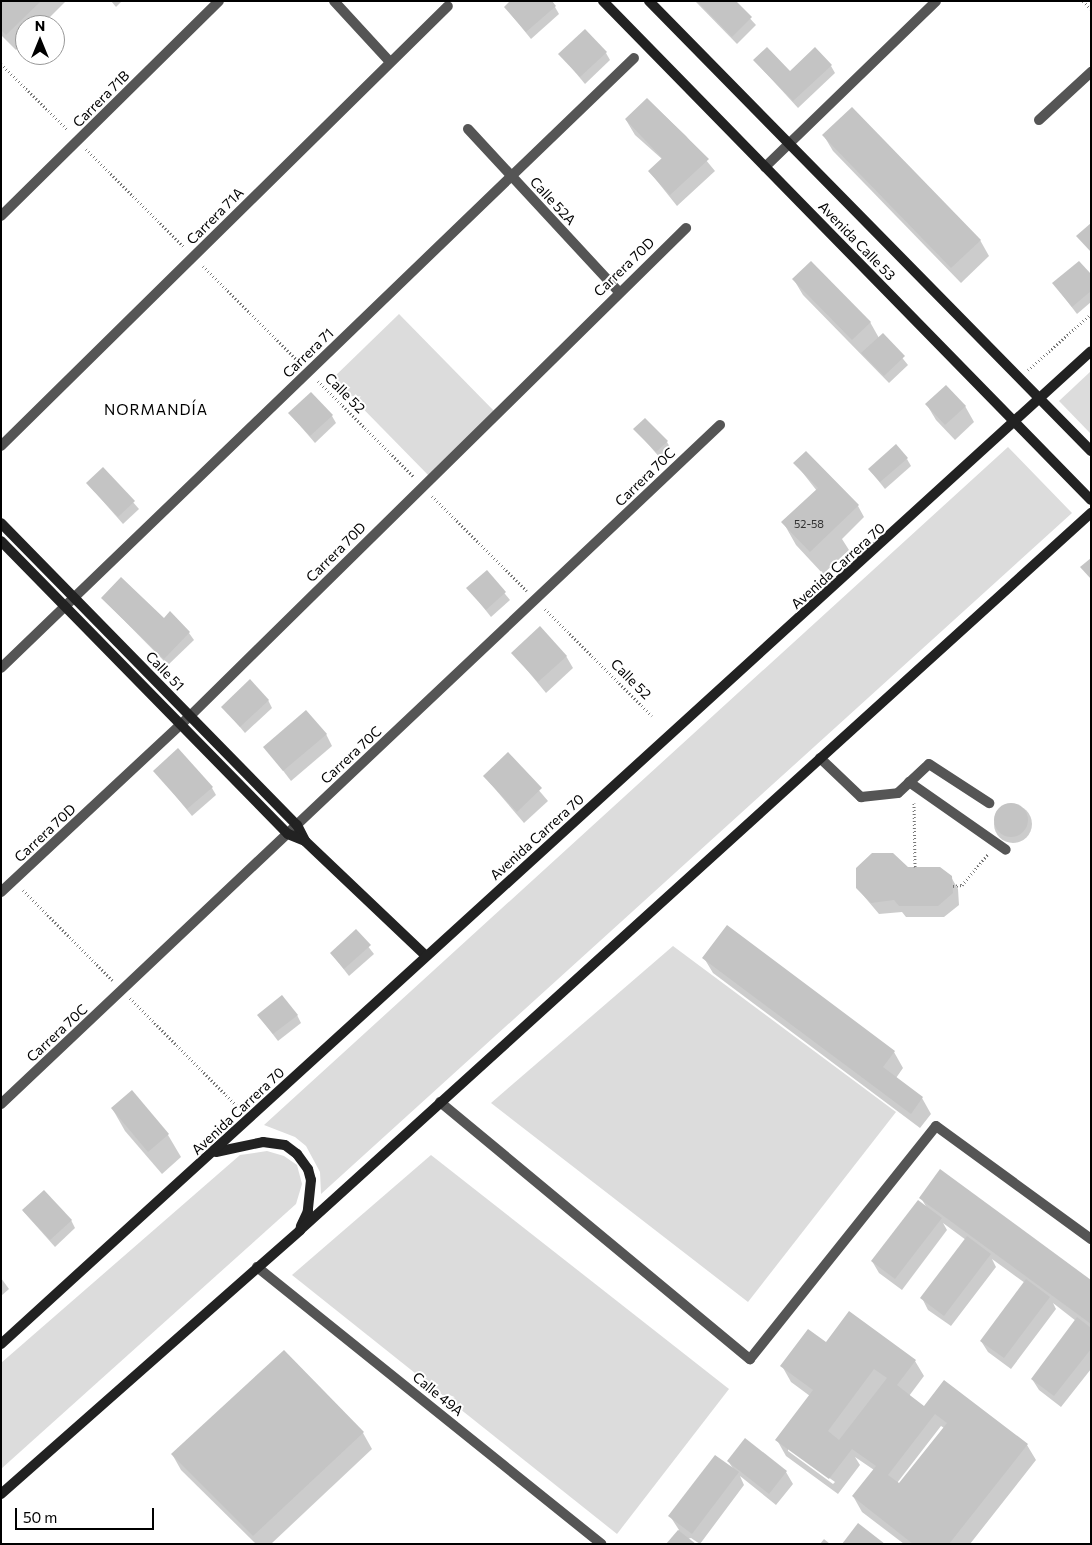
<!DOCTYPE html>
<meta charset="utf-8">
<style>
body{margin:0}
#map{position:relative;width:1092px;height:1545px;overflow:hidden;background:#fff;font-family:Commissioner,sans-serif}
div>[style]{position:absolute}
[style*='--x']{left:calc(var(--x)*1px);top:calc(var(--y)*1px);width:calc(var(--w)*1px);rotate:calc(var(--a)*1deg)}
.green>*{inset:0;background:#dcdcdc}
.shadow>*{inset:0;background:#0003}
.round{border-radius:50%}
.building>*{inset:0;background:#c4c4c4}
.path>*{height:3px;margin-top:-1.5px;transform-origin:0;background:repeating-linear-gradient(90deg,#777 0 1px,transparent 0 3.5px)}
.lane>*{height:10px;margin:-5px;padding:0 5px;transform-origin:5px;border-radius:5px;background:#555}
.street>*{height:10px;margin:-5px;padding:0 5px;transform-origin:5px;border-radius:5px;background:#555}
.secondary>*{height:10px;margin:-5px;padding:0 5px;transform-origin:5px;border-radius:5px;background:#222}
span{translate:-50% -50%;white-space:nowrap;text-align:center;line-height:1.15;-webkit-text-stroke:4px #fff;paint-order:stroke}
.number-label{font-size:11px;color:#313131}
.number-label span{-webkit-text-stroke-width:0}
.street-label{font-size:14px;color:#000}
.neighbourhood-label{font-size:15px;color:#000;letter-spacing:1px}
.frame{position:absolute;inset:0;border:2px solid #000;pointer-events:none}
.north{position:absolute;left:15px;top:15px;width:50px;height:50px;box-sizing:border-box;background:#fff;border:1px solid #999;border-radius:50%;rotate:0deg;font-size:14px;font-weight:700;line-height:20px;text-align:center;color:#000}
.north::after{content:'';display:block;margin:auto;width:18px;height:22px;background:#000;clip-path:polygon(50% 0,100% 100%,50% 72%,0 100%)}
.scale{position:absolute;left:15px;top:1508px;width:139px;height:22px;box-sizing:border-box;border:2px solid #000;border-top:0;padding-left:6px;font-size:15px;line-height:18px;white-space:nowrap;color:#000;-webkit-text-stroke:4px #fff;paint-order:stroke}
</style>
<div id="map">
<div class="green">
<div style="clip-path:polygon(399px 314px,496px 413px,430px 477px,333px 378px)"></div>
<div style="clip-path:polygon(1091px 371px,1091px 434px,1059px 401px)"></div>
<div style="clip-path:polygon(1008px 447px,1072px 513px,321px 1194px,320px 1172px,306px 1146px,295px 1137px,264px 1125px)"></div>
<div style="clip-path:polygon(673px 946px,896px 1112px,748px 1302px,491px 1103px)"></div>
<div style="clip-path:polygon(267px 1151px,284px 1156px,297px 1165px,302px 1184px,296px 1204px,1px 1469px,1px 1363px,240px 1155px)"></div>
<div style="clip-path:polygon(431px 1155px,729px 1389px,617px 1534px,292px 1275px)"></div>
</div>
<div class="shadow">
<div style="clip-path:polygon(1px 1px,66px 1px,42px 25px,25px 25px,25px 41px,16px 50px,1px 35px)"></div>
<div style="clip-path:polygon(111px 1px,122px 1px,116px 7px)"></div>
<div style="clip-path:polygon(695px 1px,734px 1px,756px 25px,737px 44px)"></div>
<div style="clip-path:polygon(505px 7px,555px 7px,559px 14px,531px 39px)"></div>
<div style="clip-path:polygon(606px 53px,610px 60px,585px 84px,560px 54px)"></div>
<div style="clip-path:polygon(754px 60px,790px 72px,831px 66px,835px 73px,798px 108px)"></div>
<div style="clip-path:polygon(647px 99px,686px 136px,715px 171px,677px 206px,649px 171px,662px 159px,635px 135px,626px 120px)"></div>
<div style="clip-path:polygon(824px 136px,980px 240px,989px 256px,961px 283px,833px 151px)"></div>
<div style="clip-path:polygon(1091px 276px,1091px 302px,1077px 314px,1054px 284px)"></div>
<div style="clip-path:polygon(794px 280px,870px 322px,879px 338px,883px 334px,908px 365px,889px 383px,803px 295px)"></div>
<div style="clip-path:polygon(927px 405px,965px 406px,974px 422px,955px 440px,936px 420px)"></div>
<div style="clip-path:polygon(290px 414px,332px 416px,336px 423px,315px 443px)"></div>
<div style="clip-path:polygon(635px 429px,667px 442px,671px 449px,661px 459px)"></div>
<div style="clip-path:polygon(907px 459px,911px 466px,885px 489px,869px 469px)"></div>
<div style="clip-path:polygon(795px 463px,858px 506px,864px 517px,842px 539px,849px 550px,823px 574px,796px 545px,783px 522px,817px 491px)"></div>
<div style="clip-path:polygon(103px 468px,139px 509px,123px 524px,87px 483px)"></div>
<div style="clip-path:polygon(487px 572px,510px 600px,491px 617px,468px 588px)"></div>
<div style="clip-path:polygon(102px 598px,164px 620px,189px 633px,194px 640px,168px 665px)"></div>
<div style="clip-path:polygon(513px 653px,566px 656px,573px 668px,546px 693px)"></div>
<div style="clip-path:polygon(268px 700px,272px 708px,245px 733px,223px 707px)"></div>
<div style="clip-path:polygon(326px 734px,332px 746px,291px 781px,265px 747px)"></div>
<div style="clip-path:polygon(508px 754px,548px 801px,524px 823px,484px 776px)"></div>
<div style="clip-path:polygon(155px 771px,212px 788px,216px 795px,192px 816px)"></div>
<div class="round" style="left:994px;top:805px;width:38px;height:38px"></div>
<div style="clip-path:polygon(908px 869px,951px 877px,958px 889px,959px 905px,944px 917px,906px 917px,902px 912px,879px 914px,857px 888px)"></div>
<div style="clip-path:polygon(727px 927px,894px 1052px,903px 1068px,896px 1078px,922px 1098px,931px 1114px,920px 1128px,713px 973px,704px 958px)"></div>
<div style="clip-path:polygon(356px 931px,374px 954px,349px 976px,331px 953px)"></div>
<div style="clip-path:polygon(258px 1015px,297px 1015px,301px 1023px,278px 1041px)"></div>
<div style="clip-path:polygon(132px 1092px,168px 1135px,181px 1157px,162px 1174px,125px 1131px,112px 1108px)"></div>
<div style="clip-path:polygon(921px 1198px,1091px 1281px,1091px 1369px,1061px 1407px,1039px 1390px,1032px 1379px,1076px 1321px,1053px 1303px,1056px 1309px,1011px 1369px,988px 1352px,981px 1341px,1025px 1283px,992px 1259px,996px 1267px,951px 1326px,928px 1310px,922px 1298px,966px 1240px,943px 1223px,947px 1230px,902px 1290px,879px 1273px,872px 1261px,927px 1208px)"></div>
<div style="clip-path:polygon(23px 1211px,71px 1220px,75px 1228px,55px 1247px)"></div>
<div style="clip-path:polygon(1px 1278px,9px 1289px,1px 1296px)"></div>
<div style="clip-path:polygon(evenodd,826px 1344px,915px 1361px,924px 1376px,909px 1396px,924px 1407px,1027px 1445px,1036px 1460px,970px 1544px,904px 1544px,862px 1512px,853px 1496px,874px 1470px,855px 1457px,860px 1465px,838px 1494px,786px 1456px,777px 1440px,810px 1396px,791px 1382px,782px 1366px,826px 1344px,941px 1426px,944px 1428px,899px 1485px,897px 1483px,941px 1426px,826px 1344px,788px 1448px,835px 1482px,833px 1484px,788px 1451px,788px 1448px)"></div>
<div style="clip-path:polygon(284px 1352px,363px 1433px,372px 1449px,271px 1544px,256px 1544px,181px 1470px,172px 1454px)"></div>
<div style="clip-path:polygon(728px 1461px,786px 1472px,793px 1484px,776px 1505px,740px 1476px,744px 1485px,700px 1544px,691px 1538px,668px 1544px,679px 1530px,670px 1516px,734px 1470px)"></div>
<div style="clip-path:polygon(824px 1539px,830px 1544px,820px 1544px)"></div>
</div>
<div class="building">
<div style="clip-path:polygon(1px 1px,41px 1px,6px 35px,1px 30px)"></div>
<div style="clip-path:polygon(510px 1px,552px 1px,556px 6px,526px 32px,504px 7px)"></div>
<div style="clip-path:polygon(697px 1px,736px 1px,752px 17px,732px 37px)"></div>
<div style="clip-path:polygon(585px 29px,607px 52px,580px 77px,558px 54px)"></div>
<div style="clip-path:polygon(767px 47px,790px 71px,815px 47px,832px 65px,793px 101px,753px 60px)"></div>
<div style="clip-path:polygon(647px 98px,709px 159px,670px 195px,648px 171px,662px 158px,625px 119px)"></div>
<div style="clip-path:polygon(852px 107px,981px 240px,951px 268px,822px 135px)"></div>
<div style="clip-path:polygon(1091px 223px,1091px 252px,1076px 236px)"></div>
<div style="clip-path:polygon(811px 261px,871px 322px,852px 340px,792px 279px)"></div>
<div style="clip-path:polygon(1079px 261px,1091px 274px,1091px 291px,1072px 307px,1052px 283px)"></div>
<div style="clip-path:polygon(883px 333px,905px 356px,884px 376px,861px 353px)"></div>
<div style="clip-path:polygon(946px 385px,966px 406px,945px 425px,925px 404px)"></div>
<div style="clip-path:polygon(311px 392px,333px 415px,310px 436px,288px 413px)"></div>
<div style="clip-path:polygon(645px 418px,668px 441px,656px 452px,633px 429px)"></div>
<div style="clip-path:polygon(896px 444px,908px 458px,880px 482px,868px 469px)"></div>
<div style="clip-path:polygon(806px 451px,859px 505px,810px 552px,781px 522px,818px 488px,793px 463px)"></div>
<div style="clip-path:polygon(103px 467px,135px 501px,118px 517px,86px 483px)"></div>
<div style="clip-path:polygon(1091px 558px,1091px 579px,1080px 567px)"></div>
<div style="clip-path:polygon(487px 570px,506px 592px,486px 610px,466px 588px)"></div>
<div style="clip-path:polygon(121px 577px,164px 618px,170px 611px,190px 632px,164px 659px,101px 598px)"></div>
<div style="clip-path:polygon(540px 626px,567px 656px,538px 682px,511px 653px)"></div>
<div style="clip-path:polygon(250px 679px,269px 700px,240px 727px,221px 707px)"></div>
<div style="clip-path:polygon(306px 710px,327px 734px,283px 771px,263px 747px)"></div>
<div style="clip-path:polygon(178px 748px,213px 787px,187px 809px,153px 771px)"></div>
<div style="clip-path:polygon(508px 752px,542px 788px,517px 812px,483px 776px)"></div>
<div class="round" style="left:994px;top:803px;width:34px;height:34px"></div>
<div style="clip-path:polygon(872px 853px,893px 853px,908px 867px,940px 867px,952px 876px,953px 893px,938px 906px,899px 906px,894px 900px,871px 903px,856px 888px,856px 868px)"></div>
<div style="clip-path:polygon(727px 925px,895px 1051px,883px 1067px,923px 1097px,911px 1114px,702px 958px)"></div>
<div style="clip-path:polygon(356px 929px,371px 945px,344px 969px,330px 953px)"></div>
<div style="clip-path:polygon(282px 995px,298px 1015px,273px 1034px,257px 1015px)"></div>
<div style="clip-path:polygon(132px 1090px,169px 1134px,148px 1152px,111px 1108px)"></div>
<div style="clip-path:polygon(940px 1169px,1091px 1280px,1091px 1324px,919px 1198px)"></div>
<div style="clip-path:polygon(44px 1190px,72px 1220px,50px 1240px,22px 1210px)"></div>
<div style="clip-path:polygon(918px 1200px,942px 1218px,895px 1279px,871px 1261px)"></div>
<div style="clip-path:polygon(967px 1236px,991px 1254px,944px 1316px,920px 1298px)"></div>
<div style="clip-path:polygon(1026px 1279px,1050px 1297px,1004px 1358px,980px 1341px)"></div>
<div style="clip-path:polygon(evenodd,849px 1311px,916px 1360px,897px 1385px,911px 1396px,924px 1406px,944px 1380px,1028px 1444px,949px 1544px,913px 1544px,852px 1496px,876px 1466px,852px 1449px,829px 1479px,775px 1440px,813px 1390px,780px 1366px,808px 1329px,826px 1342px,849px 1311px,874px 1369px,887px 1378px,839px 1440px,828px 1431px,874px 1369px,849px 1311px,935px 1414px,947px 1423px,899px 1483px,888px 1475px,935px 1414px)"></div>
<div style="clip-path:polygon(1077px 1317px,1091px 1328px,1091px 1349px,1054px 1396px,1031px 1379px)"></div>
<div style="clip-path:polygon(284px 1350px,364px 1432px,253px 1536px,171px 1454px)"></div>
<div style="clip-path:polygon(745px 1438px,787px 1471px,769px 1494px,727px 1461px)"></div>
<div style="clip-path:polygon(715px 1455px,739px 1472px,692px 1534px,668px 1516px)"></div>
<div style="clip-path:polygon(858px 1523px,885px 1544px,842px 1544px)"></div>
<div style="clip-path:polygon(678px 1530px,696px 1544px,666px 1544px)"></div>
</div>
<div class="path">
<div style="--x:1083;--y:1;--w:11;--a:45"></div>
<div style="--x:1;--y:64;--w:94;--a:44.6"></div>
<div style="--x:86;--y:149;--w:139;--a:45"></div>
<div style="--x:203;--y:266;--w:136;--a:45"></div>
<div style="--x:1028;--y:370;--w:84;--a:-41.6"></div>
<div style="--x:318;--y:381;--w:136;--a:45"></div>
<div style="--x:432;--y:496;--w:134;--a:45"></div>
<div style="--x:545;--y:609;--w:151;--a:45"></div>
<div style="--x:914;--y:803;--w:64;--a:89.1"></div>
<div style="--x:953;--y:886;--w:9;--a:-6"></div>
<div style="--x:962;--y:885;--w:40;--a:-50"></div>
<div style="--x:23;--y:890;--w:127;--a:45.3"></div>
<div style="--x:130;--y:998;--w:155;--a:45.3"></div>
</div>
<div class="lane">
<div style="--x:820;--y:758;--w:57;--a:43.6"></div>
<div style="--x:861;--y:797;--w:37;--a:-6"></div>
<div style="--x:898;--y:793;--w:42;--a:-43.1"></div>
<div style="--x:929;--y:764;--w:72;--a:33"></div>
<div style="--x:909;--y:782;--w:118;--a:35"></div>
<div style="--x:440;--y:1102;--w:403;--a:39.7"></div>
<div style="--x:750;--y:1359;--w:298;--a:-51.4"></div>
<div style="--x:936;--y:1126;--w:192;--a:36.1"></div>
</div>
<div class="street">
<div style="--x:334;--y:1;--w:83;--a:47.4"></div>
<div style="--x:1039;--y:120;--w:71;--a:-42.7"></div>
<div style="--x:468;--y:129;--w:221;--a:47.2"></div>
<div style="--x:765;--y:167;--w:238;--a:-44.1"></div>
<div style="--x:1;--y:216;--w:306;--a:-44.6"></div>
<div style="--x:1;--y:446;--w:627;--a:-44.55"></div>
<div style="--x:1;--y:668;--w:879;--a:-43.94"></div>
<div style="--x:1;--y:892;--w:258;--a:-43"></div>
<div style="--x:190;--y:716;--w:696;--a:-44.53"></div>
<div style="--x:1;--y:1104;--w:989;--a:-43.36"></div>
<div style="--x:257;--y:1267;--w:442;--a:38.8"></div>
</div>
<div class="secondary">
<div style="--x:603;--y:1;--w:698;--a:45.64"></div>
<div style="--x:649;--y:1;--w:631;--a:45.51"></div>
<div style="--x:1;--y:523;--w:423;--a:45.6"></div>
<div style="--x:297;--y:825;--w:18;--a:63"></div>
<div style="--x:1;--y:541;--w:410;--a:45.6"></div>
<div style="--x:288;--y:834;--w:18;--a:22"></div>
<div style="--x:305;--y:841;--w:166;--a:43.5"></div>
<div style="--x:216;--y:1152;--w:48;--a:-12"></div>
<div style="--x:263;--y:1142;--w:22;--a:8"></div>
<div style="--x:285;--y:1145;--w:15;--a:37"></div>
<div style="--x:297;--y:1154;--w:19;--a:54"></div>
<div style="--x:308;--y:1169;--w:11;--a:75"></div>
<div style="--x:311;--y:1180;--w:31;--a:96"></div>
<div style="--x:308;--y:1211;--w:17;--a:115"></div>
<div style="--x:1;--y:1344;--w:1474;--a:-42.33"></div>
<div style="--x:1;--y:1494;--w:399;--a:-41.4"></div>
<div style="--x:300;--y:1230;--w:1068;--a:-42.19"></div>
</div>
<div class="number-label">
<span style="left:809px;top:524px">52-58</span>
</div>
<div class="street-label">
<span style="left:101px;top:99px;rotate:-45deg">Carrera 71B</span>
<span style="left:553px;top:201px;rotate:47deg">Calle 52A</span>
<span style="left:215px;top:216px;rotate:-45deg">Carrera 71A</span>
<span style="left:857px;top:241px;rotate:46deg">Avenida Calle 53</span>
<span style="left:624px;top:267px;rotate:-44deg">Carrera 70D</span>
<span style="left:308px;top:353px;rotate:-44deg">Carrera 71</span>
<span style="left:345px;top:393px;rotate:45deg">Calle 52</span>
<span style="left:645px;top:477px;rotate:-44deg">Carrera 70C</span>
<span style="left:336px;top:552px;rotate:-45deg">Carrera 70D</span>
<span style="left:838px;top:566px;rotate:-42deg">Avenida Carrera 70</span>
<span style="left:165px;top:671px;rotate:46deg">Calle 51</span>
<span style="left:631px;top:679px;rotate:45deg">Calle 52</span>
<span style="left:351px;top:755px;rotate:-43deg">Carrera 70C</span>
<span style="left:45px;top:833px;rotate:-43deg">Carrera 70D</span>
<span style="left:537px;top:837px;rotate:-42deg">Avenida Carrera 70</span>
<span style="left:57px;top:1033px;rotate:-43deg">Carrera 70C</span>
<span style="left:238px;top:1111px;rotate:-43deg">Avenida Carrera 70</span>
<span style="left:438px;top:1394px;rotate:39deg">Calle 49A</span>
</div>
<div class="neighbourhood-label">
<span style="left:156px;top:410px">NORMANDÍA</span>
</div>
<div class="frame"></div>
<div class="north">N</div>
<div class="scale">50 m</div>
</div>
